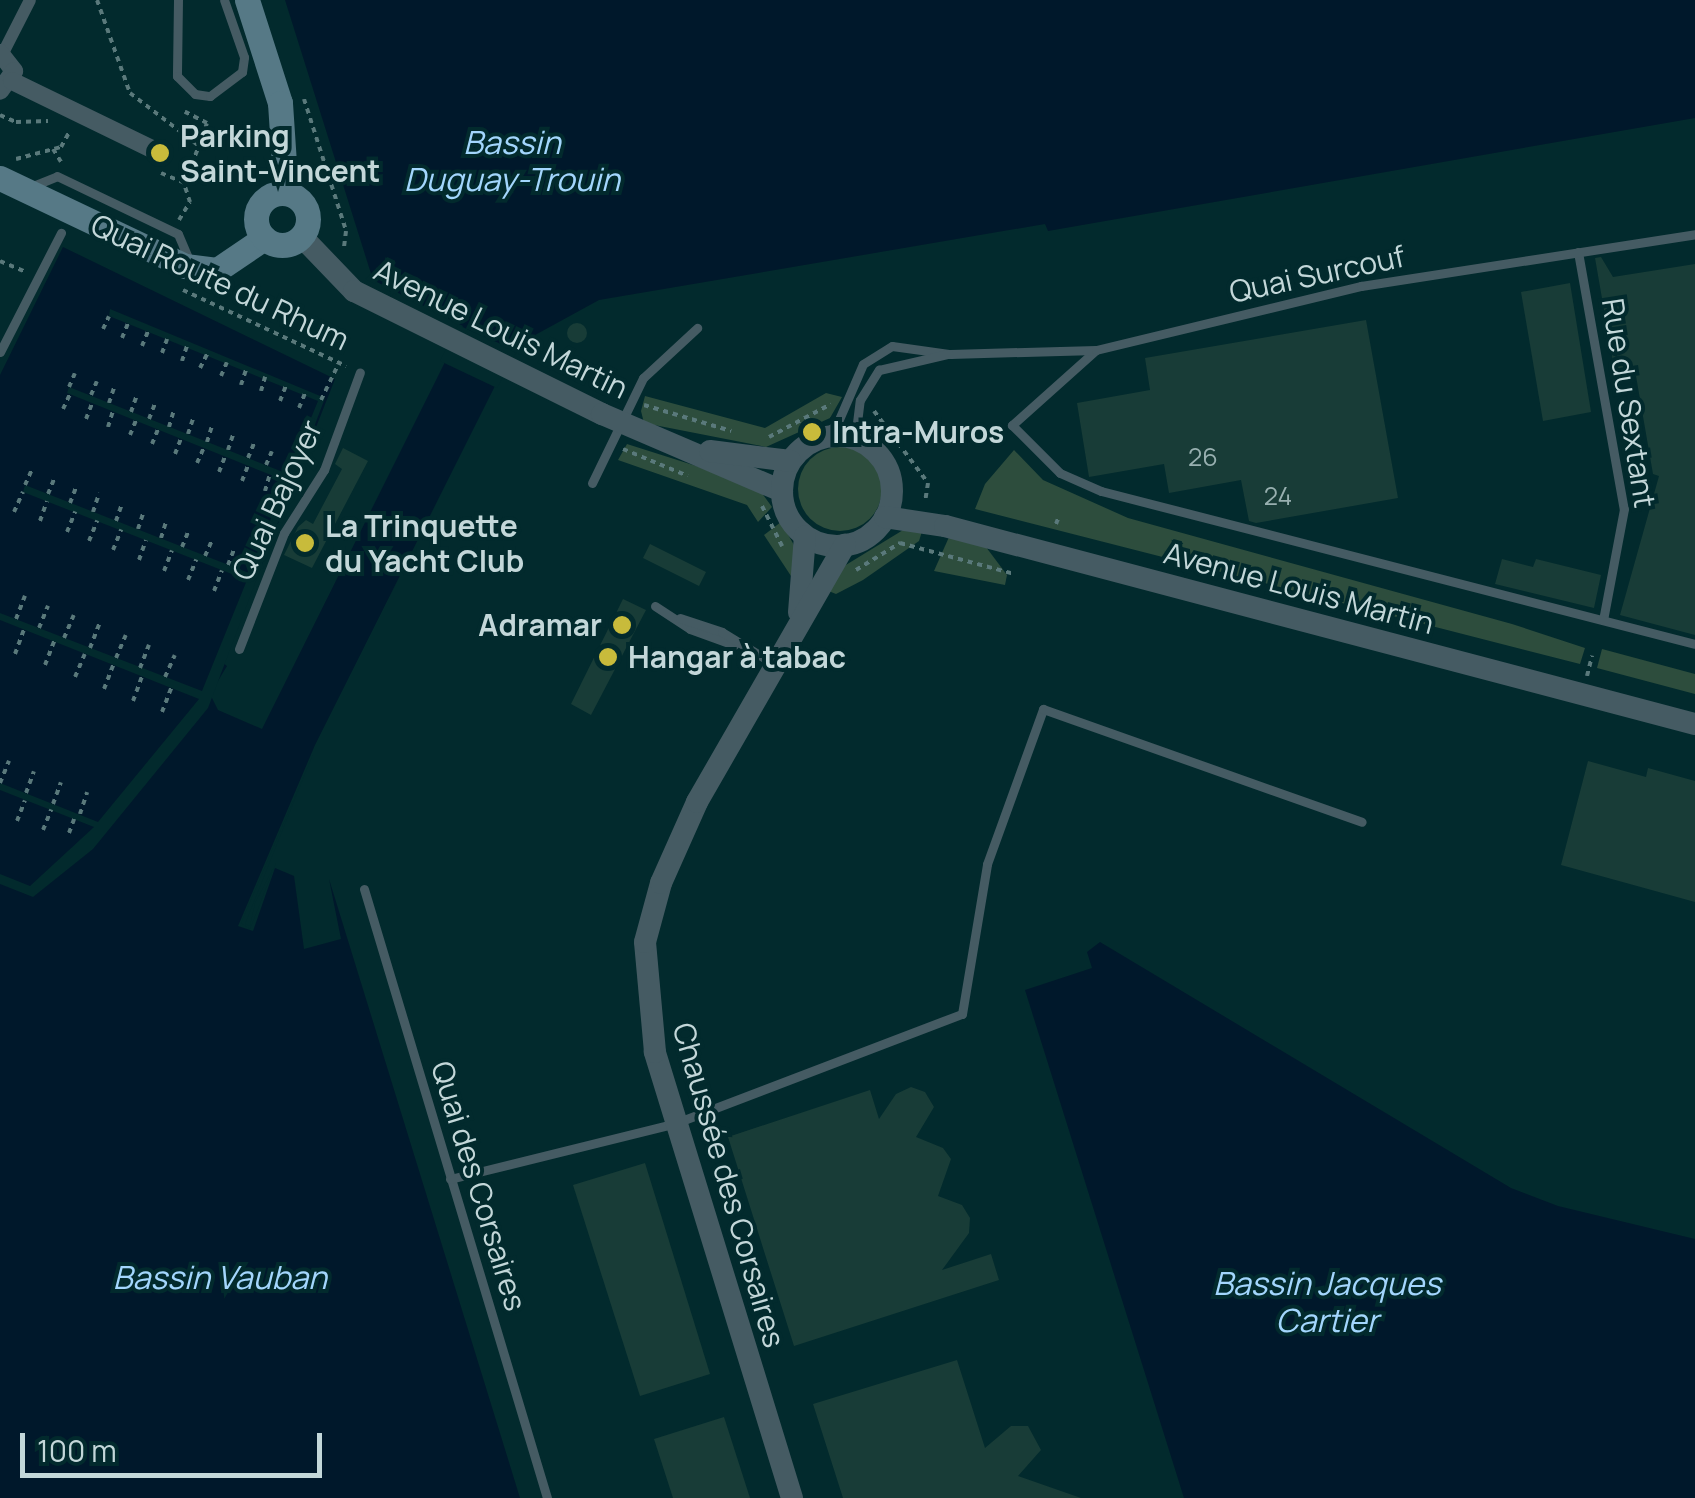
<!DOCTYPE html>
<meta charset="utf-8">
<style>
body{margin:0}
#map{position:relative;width:1695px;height:1498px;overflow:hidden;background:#022a2d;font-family:Manrope,sans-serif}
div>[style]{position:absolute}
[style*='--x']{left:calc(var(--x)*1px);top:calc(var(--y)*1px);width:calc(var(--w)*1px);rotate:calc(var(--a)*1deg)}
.green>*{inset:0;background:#2d4d3d}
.round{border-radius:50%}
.water>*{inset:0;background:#00182b}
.pier>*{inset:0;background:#022a2d}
.building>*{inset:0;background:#183c37}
.path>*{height:4px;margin-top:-2px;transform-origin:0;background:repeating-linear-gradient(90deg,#5a797b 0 5px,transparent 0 10px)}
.service>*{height:9px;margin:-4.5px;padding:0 4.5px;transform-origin:4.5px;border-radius:4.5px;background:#455b63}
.pedestrian>*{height:12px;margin:-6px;padding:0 6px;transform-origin:6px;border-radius:6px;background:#455b63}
.minor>*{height:18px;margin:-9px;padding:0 9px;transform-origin:9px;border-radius:9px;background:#455b63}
.tertiary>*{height:22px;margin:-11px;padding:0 11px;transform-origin:11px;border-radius:11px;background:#455b63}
.tertiary>.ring{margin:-11px;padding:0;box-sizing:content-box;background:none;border:22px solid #455b63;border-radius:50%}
.secondary>*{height:25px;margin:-12.5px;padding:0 12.5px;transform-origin:12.5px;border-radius:12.5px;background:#567986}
.secondary>.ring{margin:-12.5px;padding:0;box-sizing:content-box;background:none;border:25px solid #567986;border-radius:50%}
.dots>*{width:28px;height:28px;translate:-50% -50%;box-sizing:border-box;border:5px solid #022a2d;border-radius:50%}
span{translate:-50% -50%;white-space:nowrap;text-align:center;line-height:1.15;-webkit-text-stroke:8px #022a2d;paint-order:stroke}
.number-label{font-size:25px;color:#98b0b0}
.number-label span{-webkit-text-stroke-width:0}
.poi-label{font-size:30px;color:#c3d7d9;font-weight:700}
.left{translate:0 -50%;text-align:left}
.right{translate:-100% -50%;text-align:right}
.street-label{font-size:30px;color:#c3d7d9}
.water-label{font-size:32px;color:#a3d6fd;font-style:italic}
.scale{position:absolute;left:20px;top:1433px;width:302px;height:45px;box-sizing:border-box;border:5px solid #c3d7d9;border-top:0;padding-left:12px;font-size:30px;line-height:35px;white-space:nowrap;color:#c3d7d9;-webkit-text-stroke:8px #022a2d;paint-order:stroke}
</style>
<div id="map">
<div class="green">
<div style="clip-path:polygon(826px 393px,842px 397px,830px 418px,766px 447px,644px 423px,641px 411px,645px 396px,765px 428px)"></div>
<div style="clip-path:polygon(627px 444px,756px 485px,772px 507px,758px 522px,747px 505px,618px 460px)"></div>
<div class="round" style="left:798px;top:447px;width:84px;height:84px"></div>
<div style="clip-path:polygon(1014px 450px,1043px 480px,1128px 518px,1512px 624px,1585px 648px,1580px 664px,975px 509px,985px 484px)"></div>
<div style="clip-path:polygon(781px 522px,799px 554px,791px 576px,764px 535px)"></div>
<div style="clip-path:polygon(908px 527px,923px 528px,919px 541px,863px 580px,836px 594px,826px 590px,836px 571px)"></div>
<div style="clip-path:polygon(949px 537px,986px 547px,1007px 575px,1005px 585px,934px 571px)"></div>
<div style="clip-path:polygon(1602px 649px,1695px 674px,1695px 694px,1597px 668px)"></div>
</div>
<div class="water">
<div style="clip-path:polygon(285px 0,1695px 0,1695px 118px,1048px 231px,1045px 224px,599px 300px,515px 346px,315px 745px,238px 926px,253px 931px,275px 868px,294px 876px,304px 949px,341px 939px,329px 879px,520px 1498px,0 1498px,0 375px,63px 247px,335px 379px,223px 663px,227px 666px,210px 694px,218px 710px,262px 729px,463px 326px,373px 280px)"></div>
<div style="clip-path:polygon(1100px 942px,1511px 1188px,1558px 1206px,1695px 1239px,1695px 1498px,1184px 1498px,1025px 990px,1092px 968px,1087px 952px)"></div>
</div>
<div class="pier">
<div style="clip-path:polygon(110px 309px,325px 398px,208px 708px,93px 849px,33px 897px,0 884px,0 874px,30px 886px,94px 827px,0 790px,0 783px,98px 822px,199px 699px,0 620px,0 613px,202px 691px,247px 580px,23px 492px,25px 485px,249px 573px,286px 481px,67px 393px,69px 387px,288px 474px,318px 401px,109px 316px)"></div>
<div style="clip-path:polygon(458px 325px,517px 351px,497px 388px,440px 361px)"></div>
<div style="clip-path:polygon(313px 754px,245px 924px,250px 926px,255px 903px,276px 863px,250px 929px,241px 923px)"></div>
</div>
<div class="building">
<div style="clip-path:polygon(1601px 257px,1613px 277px,1695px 264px,1695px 635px,1620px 615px,1659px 476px,1653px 474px,1636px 376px,1616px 379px,1595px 258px)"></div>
<div style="clip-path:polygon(1570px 283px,1591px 412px,1543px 421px,1521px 292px)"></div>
<div style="clip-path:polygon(1366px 320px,1398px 498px,1256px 523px,1249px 521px,1241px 480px,1169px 493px,1164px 464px,1089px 477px,1077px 403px,1150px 390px,1145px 358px)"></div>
<div class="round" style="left:567px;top:323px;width:20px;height:20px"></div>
<div style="clip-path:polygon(343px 448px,368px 461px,312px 568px,284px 555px,298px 527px,306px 520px,313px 524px,342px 469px,335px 464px)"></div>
<div style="clip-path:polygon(650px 544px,706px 572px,699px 586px,643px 558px)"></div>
<div style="clip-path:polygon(1502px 559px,1533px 567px,1536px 559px,1601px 575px,1594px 608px,1495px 584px)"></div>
<div style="clip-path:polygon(623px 599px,646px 610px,591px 715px,571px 704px)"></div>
<div style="clip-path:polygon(1588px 761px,1646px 777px,1648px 768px,1695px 781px,1695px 902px,1561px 865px)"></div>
<div style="clip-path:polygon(911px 1087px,925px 1092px,934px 1107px,916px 1137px,943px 1148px,951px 1159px,938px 1196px,962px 1205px,970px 1218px,969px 1233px,942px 1270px,991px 1254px,999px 1280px,794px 1346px,728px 1137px,870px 1090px,879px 1119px,896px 1094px)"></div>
<div style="clip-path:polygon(645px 1163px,710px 1374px,640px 1396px,573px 1185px)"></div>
<div style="clip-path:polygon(957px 1360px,985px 1448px,1011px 1426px,1028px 1426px,1041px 1450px,1018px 1476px,1081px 1498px,843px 1498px,813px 1404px)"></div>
<div style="clip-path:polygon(724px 1417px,750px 1498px,673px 1498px,654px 1439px)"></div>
</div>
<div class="path">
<div style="--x:97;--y:0;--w:99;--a:70.5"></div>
<div style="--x:130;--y:93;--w:87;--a:37.5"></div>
<div style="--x:304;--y:99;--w:139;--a:72.3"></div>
<div style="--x:346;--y:231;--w:16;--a:97"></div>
<div style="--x:0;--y:115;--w:17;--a:24"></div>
<div style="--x:16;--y:122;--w:32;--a:-2"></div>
<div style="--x:53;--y:149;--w:15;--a:58"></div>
<div style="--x:16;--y:159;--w:47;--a:-14.9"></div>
<div style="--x:61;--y:147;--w:18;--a:-61"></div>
<div style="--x:161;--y:173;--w:25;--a:23"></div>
<div style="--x:184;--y:183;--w:40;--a:-68"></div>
<div style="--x:199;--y:146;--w:24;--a:-71"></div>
<div style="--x:207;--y:123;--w:25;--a:-153"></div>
<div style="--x:179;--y:220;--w:21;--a:-59"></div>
<div style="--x:190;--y:202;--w:19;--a:-108"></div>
<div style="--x:0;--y:261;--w:26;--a:23"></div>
<div style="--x:183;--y:290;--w:180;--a:25"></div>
<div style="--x:103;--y:329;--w:14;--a:-65"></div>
<div style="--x:122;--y:338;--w:16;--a:-68"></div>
<div style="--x:142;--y:346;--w:16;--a:-68"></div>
<div style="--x:162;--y:353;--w:15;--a:-70"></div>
<div style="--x:182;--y:361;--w:16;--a:-72"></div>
<div style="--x:200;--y:368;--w:16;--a:-63"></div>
<div style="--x:221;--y:376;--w:15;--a:-67"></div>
<div style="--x:241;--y:385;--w:16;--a:-72"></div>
<div style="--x:69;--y:387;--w:15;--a:-67"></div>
<div style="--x:261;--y:391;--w:15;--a:-74"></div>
<div style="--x:91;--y:395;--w:15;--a:-67"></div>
<div style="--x:321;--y:400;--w:41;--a:-64.1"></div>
<div style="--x:280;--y:401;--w:17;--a:-69"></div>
<div style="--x:109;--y:403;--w:16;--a:-72"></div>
<div style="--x:644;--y:405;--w:91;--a:16.6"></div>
<div style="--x:299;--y:408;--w:16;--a:-68"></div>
<div style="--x:63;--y:409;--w:17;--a:-65"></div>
<div style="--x:874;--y:411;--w:90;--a:53.1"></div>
<div style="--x:928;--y:483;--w:19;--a:99"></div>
<div style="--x:131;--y:412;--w:18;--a:-71"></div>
<div style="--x:86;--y:419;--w:17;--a:-69"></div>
<div style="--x:149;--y:419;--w:17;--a:-69"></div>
<div style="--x:108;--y:427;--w:17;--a:-73"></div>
<div style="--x:169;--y:427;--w:18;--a:-74"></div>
<div style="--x:188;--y:434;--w:16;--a:-72"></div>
<div style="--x:130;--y:435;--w:16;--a:-68"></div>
<div style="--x:769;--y:437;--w:70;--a:-28"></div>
<div style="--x:207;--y:442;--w:17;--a:-73"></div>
<div style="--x:152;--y:444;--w:16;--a:-68"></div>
<div style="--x:623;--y:449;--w:70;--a:22.6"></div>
<div style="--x:228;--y:450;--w:16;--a:-72"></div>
<div style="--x:175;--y:454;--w:17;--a:-69"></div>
<div style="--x:248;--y:458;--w:16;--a:-68"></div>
<div style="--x:197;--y:463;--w:17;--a:-66"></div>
<div style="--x:266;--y:465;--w:15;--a:-67"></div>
<div style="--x:219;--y:472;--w:17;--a:-69"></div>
<div style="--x:242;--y:481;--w:17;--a:-69"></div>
<div style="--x:25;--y:485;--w:17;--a:-66"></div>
<div style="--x:265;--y:491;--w:18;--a:-74"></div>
<div style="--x:48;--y:494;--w:18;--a:-68"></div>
<div style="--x:70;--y:503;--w:19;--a:-69"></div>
<div style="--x:762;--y:506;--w:45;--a:63.4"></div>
<div style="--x:14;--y:512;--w:22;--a:-66"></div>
<div style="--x:93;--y:512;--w:20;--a:-72"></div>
<div style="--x:40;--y:521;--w:21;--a:-71"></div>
<div style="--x:116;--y:521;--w:18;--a:-71"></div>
<div style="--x:1056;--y:524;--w:9;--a:-69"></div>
<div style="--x:138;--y:529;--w:19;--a:-72"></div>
<div style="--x:67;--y:532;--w:22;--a:-68"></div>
<div style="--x:161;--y:538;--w:17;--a:-73"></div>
<div style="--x:89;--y:541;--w:22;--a:-68"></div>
<div style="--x:182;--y:547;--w:18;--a:-68"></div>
<div style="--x:113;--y:550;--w:22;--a:-68"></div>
<div style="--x:205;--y:556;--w:17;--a:-66"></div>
<div style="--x:139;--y:560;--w:21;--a:-71"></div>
<div style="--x:228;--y:565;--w:17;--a:-69"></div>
<div style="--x:856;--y:570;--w:52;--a:-31.5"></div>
<div style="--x:900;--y:543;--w:118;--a:15.2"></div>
<div style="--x:164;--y:571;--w:22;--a:-69"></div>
<div style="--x:188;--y:580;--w:22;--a:-68"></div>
<div style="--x:214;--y:591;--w:22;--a:-69"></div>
<div style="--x:16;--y:619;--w:25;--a:-69"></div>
<div style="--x:39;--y:628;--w:24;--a:-68"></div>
<div style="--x:64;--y:638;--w:25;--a:-67"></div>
<div style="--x:90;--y:648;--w:26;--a:-69"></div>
<div style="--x:15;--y:654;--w:27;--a:-70"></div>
<div style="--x:116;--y:658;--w:25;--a:-67"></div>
<div style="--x:45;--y:665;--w:26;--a:-69"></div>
<div style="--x:140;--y:668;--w:25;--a:-69"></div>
<div style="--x:1587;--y:676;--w:21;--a:-76"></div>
<div style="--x:75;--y:677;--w:25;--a:-67"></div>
<div style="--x:165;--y:677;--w:24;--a:-66"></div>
<div style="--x:104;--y:689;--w:26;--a:-69"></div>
<div style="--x:133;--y:701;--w:27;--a:-70"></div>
<div style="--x:162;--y:712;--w:26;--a:-69"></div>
<div style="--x:0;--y:783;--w:24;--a:-68"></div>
<div style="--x:26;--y:793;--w:23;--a:-70"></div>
<div style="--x:53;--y:804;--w:23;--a:-70"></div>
<div style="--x:80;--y:814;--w:23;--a:-72"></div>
<div style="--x:17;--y:821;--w:22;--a:-69"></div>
<div style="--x:43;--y:830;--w:22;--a:-68"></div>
<div style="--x:69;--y:833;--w:15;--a:-70"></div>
</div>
<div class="service">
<div style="--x:178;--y:0;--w:76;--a:90.8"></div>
<div style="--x:177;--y:76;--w:25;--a:45"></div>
<div style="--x:195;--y:94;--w:15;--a:8"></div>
<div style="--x:210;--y:96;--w:40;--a:-37"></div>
<div style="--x:242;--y:72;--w:15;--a:-82"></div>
<div style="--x:244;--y:57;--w:60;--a:-109.3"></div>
<div style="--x:28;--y:188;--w:31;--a:-22"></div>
<div style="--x:57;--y:176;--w:134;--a:25.6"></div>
<div style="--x:178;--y:234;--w:34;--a:67"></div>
<div style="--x:1578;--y:252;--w:261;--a:79.9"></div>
<div style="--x:1624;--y:509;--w:113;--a:100.7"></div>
<div style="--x:1096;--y:350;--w:113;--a:138.2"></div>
<div style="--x:1012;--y:425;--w:68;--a:45"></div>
<div style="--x:1060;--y:473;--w:45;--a:23.7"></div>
<div style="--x:1101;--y:491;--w:613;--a:14.44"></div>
<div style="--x:0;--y:352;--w:134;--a:-62.9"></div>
<div style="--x:818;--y:439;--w:24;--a:-38"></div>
<div style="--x:837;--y:424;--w:65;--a:-66.6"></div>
<div style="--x:863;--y:364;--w:34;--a:-32"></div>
<div style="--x:892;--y:346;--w:59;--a:7.9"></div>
<div style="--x:950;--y:354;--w:146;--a:-1.6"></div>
<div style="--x:1096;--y:350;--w:273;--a:-13.6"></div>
<div style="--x:1361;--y:286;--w:338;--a:-8.8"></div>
<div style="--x:855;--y:439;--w:39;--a:-83"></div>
<div style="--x:860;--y:400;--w:36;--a:-58"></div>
<div style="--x:879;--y:370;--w:71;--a:-13.1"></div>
<div style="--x:592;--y:483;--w:117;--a:-64.1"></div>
<div style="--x:643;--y:378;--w:74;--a:-42.8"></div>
<div style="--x:655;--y:606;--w:42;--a:33.3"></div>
<div style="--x:690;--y:629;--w:47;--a:20"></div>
<div style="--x:680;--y:618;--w:44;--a:18.4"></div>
<div style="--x:722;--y:632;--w:61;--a:31.6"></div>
<div style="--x:239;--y:649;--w:124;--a:-68.8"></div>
<div style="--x:284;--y:533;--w:75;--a:-57.6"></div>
<div style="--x:324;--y:470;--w:104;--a:-69.8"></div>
<div style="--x:364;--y:889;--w:636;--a:73.27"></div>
<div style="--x:450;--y:1179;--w:233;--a:-13.9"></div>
<div style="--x:676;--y:1123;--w:306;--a:-20.9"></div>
<div style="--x:962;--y:1014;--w:152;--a:-80.5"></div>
<div style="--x:987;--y:864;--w:165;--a:-70.1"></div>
<div style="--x:1043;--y:709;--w:338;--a:19.5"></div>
</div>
<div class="pedestrian">
<div style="--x:3;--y:53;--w:59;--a:-63"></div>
</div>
<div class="minor">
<div style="--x:0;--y:53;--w:23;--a:52"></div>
<div style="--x:14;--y:71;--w:24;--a:125"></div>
<div style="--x:12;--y:81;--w:165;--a:25.9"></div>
</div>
<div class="tertiary">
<div style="--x:302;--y:237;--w:75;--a:46.1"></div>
<div style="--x:354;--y:291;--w:277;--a:26.4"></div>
<div style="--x:602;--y:414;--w:196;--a:23.2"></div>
<div class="ring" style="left:782px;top:436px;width:88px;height:88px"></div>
<div style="--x:710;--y:451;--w:81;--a:7.1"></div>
<div style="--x:885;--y:517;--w:61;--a:8.5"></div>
<div style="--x:945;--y:526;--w:776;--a:14.79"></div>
<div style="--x:799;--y:612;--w:76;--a:-85.5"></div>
<div style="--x:792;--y:1498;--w:467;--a:-107.1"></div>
<div style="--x:655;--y:1052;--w:110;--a:-95.2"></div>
<div style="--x:645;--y:942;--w:61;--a:-74.8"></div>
<div style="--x:661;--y:883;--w:89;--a:-66"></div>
<div style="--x:697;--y:802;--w:297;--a:-60.1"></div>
</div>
<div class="secondary">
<div style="--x:247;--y:0;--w:108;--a:72.2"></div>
<div style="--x:280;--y:103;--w:90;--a:86.2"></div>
<div style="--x:0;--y:178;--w:205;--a:25.4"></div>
<div style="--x:185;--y:266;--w:32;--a:7"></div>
<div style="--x:217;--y:270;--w:57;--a:-34.2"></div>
<div class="ring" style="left:256px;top:193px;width:27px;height:27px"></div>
</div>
<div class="dots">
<div style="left:160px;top:153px;background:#c8bb3b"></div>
<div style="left:812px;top:432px;background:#c8bb3b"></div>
<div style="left:305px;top:543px;background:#c8bb3b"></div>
<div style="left:622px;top:625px;background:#c8bb3b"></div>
<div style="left:608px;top:657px;background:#c8bb3b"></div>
</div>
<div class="number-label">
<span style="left:1203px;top:457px">26</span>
<span style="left:1278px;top:496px">24</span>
</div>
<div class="poi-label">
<span class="left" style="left:180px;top:153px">Parking<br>Saint-Vincent</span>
<span class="left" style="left:832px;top:432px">Intra-Muros</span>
<span class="left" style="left:325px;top:543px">La Trinquette<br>du Yacht Club</span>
<span class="right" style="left:602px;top:625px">Adramar</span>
<span class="left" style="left:628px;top:657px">Hangar à tabac</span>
</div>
<div class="street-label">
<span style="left:1317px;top:274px;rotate:-12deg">Quai Surcouf</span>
<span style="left:220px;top:282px;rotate:25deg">Quai Route du Rhum</span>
<span style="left:501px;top:329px;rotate:26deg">Avenue Louis Martin</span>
<span style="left:1629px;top:403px;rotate:81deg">Rue du Sextant</span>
<span style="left:277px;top:500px;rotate:-65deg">Quai Bajoyer</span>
<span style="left:1299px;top:588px;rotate:15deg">Avenue Louis Martin</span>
<span style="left:729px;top:1185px;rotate:74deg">Chaussée des Corsaires</span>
<span style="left:479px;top:1186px;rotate:73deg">Quai des Corsaires</span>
</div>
<div class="water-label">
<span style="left:512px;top:161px">Bassin<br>Duguay-Trouin</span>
<span style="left:220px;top:1277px">Bassin Vauban</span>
<span style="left:1327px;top:1302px">Bassin Jacques<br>Cartier</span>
</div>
<div class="scale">100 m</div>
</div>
